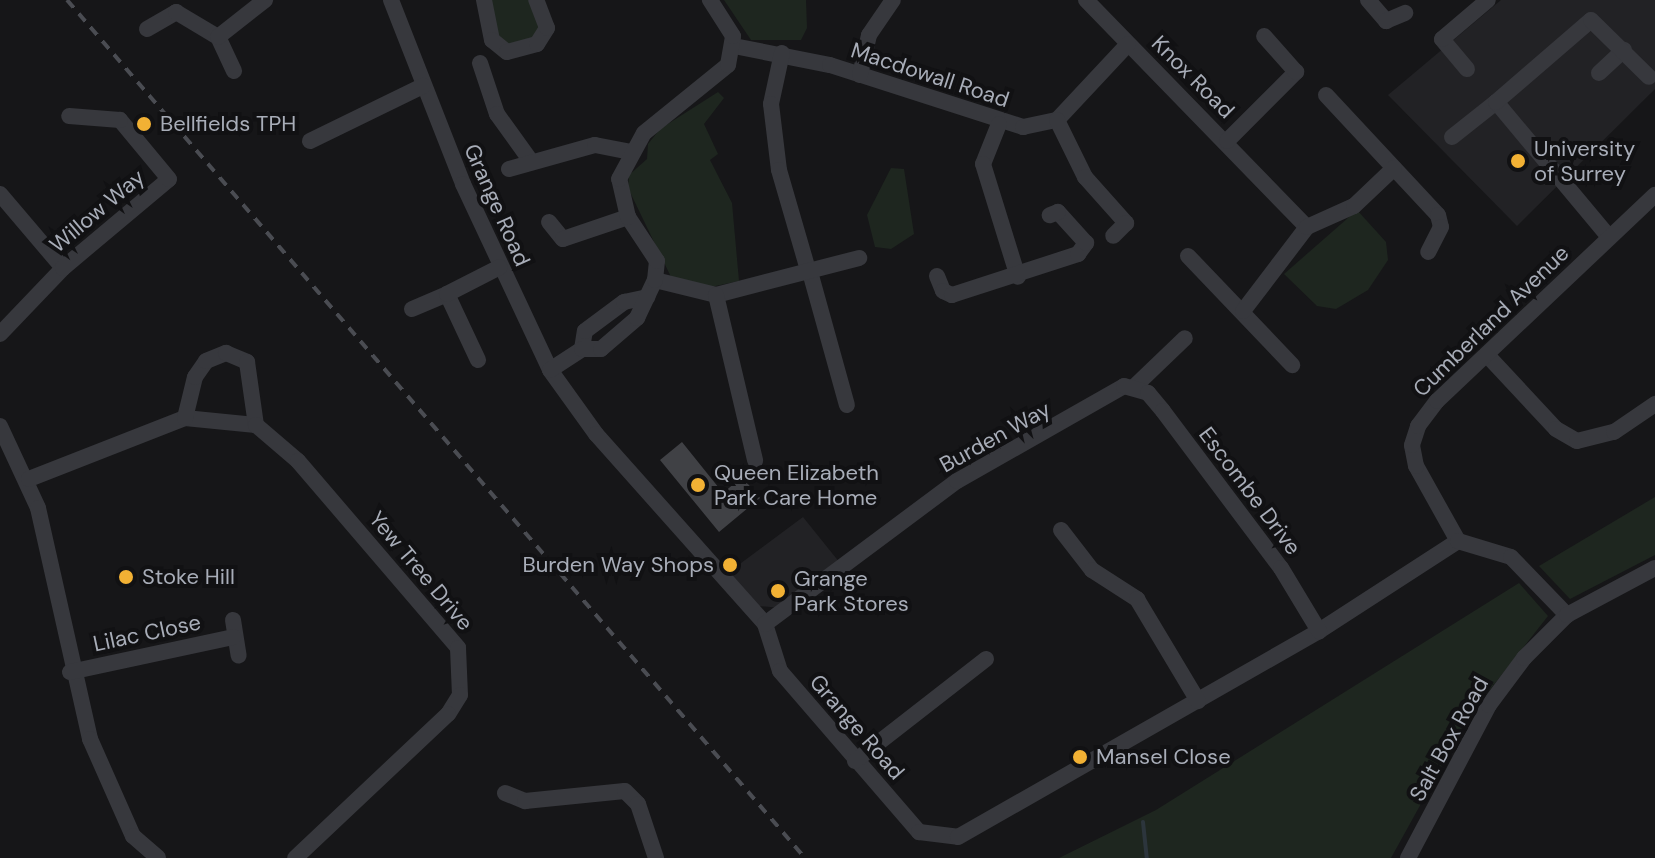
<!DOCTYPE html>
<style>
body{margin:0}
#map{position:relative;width:1655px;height:858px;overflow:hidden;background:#161618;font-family:"DM Sans",sans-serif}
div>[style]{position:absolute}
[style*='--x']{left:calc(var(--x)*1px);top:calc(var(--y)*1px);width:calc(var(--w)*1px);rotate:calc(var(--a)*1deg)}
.built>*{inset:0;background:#222225}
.green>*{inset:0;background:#1e261f}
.stream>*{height:4px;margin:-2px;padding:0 2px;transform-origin:2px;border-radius:2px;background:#2c353c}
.building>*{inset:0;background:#404145}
.minor>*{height:16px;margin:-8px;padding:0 8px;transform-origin:8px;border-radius:8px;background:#37383d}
.rail>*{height:4px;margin-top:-2px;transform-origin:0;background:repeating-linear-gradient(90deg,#4a4c52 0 10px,transparent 0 18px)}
.dots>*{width:22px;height:22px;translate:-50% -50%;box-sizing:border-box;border:4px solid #111113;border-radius:50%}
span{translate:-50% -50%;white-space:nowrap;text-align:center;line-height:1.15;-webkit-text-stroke:8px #111113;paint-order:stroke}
.street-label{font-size:22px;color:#a8adb8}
.poi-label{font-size:22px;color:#a8adb8}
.left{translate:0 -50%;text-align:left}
.right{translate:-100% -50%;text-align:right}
</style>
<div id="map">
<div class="built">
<div style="clip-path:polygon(1501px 0,1655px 0,1655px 89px,1517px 226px,1388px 95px)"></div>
<div style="clip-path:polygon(803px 517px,840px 563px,782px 608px,758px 606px,729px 572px)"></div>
</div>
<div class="green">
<div style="clip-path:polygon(490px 0,530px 0,542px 27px,534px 40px,511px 47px,497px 39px)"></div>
<div style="clip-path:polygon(724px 0,806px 0,807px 28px,801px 40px,751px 40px)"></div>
<div style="clip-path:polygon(718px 92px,724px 98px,704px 124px,718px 154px,710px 160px,732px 203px,739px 281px,711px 287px,671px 277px,628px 188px,629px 175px,647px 159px,648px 144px,660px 129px)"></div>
<div style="clip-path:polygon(891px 168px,904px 169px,914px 234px,891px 249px,875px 247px,867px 215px)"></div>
<div style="clip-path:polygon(1357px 210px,1386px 242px,1388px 260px,1368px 290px,1336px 309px,1317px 306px,1284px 274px)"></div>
<div style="clip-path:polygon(1655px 497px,1655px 555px,1570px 599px,1539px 566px)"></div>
<div style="clip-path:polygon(1519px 583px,1548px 616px,1470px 715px,1391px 858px,1059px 858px,1156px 810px)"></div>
</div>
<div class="stream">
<div style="--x:1143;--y:822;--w:36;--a:84"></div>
</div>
<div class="building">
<div style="clip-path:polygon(682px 442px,723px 493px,742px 477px,760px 498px,719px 532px,660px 460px)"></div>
</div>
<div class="minor">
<div style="--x:391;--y:0;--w:198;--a:68.6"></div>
<div style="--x:463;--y:184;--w:205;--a:64.9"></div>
<div style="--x:550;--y:370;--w:79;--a:54.3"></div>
<div style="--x:596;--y:434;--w:254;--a:48.3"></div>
<div style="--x:765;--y:624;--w:49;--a:72.3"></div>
<div style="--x:780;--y:671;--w:213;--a:49.2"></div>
<div style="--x:919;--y:832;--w:39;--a:7"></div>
<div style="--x:958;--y:837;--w:416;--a:-29.7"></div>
<div style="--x:1319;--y:631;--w:166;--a:-32.9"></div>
<div style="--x:484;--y:0;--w:41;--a:78.7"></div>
<div style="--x:492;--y:40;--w:19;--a:39"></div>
<div style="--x:507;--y:52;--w:31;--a:-15"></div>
<div style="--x:537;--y:44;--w:19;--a:-58"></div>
<div style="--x:547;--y:28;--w:30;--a:-111"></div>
<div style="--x:1086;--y:0;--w:317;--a:45.8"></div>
<div style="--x:1368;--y:0;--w:28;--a:49"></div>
<div style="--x:1386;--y:21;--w:21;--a:-23"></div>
<div style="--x:147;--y:29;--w:34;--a:-30"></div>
<div style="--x:176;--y:12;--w:49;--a:30.8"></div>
<div style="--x:734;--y:46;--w:98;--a:11.2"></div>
<div style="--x:830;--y:65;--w:203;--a:17.8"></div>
<div style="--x:1023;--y:127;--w:35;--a:-12"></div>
<div style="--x:1057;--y:120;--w:104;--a:-46.9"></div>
<div style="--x:782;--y:53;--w:52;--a:102.2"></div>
<div style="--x:771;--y:104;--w:66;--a:83.1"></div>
<div style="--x:779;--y:170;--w:97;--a:73.8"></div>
<div style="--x:480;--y:63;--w:54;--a:71.6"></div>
<div style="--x:497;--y:114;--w:57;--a:54.3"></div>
<div style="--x:1467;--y:69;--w:39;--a:-130"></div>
<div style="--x:1442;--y:39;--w:60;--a:-40.3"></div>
<div style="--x:234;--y:71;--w:38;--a:-115"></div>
<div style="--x:218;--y:37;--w:60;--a:-38.2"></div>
<div style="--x:1599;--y:73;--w:34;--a:-43"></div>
<div style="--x:860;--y:75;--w:41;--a:-77.3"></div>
<div style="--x:869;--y:35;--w:42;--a:-55.6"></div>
<div style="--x:1326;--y:95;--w:164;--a:47"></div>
<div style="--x:1438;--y:215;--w:12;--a:76"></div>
<div style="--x:1441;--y:227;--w:28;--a:117"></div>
<div style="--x:1057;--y:120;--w:64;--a:63.8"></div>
<div style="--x:1085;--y:177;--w:62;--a:48.3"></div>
<div style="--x:1126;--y:223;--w:18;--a:135"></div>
<div style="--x:999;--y:124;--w:43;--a:111.8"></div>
<div style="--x:983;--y:164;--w:118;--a:72.8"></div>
<div style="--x:1452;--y:137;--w:56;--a:-38.5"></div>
<div style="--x:310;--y:141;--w:126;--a:-26"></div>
<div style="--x:1227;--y:141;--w:98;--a:-45"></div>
<div style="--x:1296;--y:72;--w:48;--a:-131.6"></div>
<div style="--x:509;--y:169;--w:89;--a:-15.6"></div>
<div style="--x:595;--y:145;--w:36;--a:11"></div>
<div style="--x:0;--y:194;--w:97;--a:49.6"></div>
<div style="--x:549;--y:222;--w:22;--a:51"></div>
<div style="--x:563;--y:239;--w:69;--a:-18.7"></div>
<div style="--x:1609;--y:237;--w:176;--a:-129.9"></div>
<div style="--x:1496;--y:102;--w:125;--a:-40.8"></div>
<div style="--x:1591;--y:20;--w:81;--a:44.5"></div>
<div style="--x:1188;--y:256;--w:151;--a:46.3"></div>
<div style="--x:810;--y:272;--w:138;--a:74.5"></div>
<div style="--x:937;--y:276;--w:16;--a:68"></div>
<div style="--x:943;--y:291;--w:10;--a:24"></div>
<div style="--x:952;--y:295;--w:133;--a:-18"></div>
<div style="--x:1078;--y:254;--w:14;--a:-54"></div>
<div style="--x:1086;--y:243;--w:42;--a:-132.1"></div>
<div style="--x:1058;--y:212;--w:9;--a:159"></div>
<div style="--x:655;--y:280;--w:63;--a:13.8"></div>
<div style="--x:716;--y:295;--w:148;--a:-14.5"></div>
<div style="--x:716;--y:295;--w:170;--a:76.7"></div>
<div style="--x:412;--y:309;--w:38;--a:-23"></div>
<div style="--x:1243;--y:311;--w:106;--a:-52.7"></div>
<div style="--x:1307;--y:227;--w:51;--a:-24.1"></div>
<div style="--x:1354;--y:206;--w:55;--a:-43.5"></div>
<div style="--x:0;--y:334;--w:91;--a:-46.3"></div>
<div style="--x:63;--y:268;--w:138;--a:-40"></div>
<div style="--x:169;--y:179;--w:77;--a:-129.7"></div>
<div style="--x:120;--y:120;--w:51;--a:-175.5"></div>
<div style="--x:582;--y:349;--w:18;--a:-81"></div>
<div style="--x:585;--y:331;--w:49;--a:-36.6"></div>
<div style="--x:624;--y:302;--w:24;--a:-12"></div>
<div style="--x:1487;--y:355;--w:101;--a:47"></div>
<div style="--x:1556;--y:429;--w:24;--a:30"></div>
<div style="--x:1577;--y:441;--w:38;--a:-14"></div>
<div style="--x:1614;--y:432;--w:50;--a:-34.3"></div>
<div style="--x:478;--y:360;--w:73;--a:-115.2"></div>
<div style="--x:447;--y:294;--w:59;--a:-27"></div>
<div style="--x:550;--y:370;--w:38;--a:-33"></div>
<div style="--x:582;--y:349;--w:19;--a:0"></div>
<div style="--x:601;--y:349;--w:48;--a:-40.7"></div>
<div style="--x:637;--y:318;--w:42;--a:-64.7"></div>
<div style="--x:655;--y:280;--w:19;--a:-84"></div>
<div style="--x:657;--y:261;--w:53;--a:-123.4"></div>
<div style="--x:628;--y:217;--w:39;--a:-103"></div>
<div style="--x:619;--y:179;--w:52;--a:-61.5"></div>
<div style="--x:644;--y:133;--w:108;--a:-39"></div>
<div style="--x:728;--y:65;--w:29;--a:-80"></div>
<div style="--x:733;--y:36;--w:43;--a:-122.6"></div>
<div style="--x:1135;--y:386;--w:69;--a:-43.8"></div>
<div style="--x:185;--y:418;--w:71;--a:5.6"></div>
<div style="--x:0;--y:426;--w:90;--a:65.1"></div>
<div style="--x:38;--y:508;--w:237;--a:77.3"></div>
<div style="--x:90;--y:739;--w:106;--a:66.1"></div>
<div style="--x:133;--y:836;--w:33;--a:41"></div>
<div style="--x:29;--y:479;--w:168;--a:-21.4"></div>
<div style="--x:185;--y:418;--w:42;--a:-76.3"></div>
<div style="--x:195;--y:377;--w:19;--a:-55"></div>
<div style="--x:206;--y:361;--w:22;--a:-22"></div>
<div style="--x:226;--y:353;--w:23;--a:23"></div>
<div style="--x:247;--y:362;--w:64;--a:81.9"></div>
<div style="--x:256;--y:425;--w:55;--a:40.6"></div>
<div style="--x:298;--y:461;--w:246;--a:49.4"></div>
<div style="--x:458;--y:648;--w:47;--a:87.6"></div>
<div style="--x:460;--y:695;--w:22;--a:122"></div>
<div style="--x:448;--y:714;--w:210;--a:136.7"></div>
<div style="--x:1061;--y:530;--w:51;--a:52.2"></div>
<div style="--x:1092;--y:570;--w:54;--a:32.8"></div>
<div style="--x:1137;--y:599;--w:119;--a:59.1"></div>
<div style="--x:1458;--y:541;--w:86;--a:-119.2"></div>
<div style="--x:1416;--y:466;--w:21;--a:-101"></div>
<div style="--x:1412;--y:445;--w:20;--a:-72"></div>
<div style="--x:1418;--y:426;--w:31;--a:-53"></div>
<div style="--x:1437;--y:401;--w:300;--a:-43.4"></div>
<div style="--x:1458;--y:541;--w:55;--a:16.8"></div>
<div style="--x:1511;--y:557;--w:81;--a:46"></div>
<div style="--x:233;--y:620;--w:36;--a:81"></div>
<div style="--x:765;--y:624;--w:239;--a:-36.7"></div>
<div style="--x:957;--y:481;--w:192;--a:-29.6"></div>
<div style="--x:1124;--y:386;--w:25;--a:16"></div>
<div style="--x:1148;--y:393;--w:23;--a:50"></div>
<div style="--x:1163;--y:411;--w:196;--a:53.1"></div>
<div style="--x:1281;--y:568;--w:74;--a:58.9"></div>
<div style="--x:70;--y:672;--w:167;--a:-12.1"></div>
<div style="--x:855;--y:761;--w:166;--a:-37.9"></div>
<div style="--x:505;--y:793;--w:22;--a:22"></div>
<div style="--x:525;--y:801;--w:100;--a:-5.7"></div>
<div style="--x:625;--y:791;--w:18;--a:45"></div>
<div style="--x:638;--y:804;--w:57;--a:71.6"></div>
<div style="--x:1408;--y:858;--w:173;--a:-62.1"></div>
<div style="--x:1489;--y:705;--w:59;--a:-53.3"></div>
<div style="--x:1524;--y:658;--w:61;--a:-45"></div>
<div style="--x:1567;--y:615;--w:100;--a:-28.1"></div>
</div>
<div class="rail">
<div style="--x:67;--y:0;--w:1132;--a:49.3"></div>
</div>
<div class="dots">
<div style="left:144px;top:124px;background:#f2b134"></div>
<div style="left:1518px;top:161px;background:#f2b134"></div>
<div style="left:698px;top:485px;background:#f2b134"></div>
<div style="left:730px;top:565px;background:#f2b134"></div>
<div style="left:126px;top:577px;background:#f2b134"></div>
<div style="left:778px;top:591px;background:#f2b134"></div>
<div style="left:1080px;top:757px;background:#f2b134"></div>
</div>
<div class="street-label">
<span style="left:930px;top:75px;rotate:18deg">Macdowall Road</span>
<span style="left:1193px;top:77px;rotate:45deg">Knox Road</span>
<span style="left:497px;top:205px;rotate:66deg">Grange Road</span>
<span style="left:97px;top:211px;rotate:-40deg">Willow Way</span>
<span style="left:1491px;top:321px;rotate:-44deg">Cumberland Avenue</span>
<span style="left:995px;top:437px;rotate:-29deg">Burden Way</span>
<span style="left:1250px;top:491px;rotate:53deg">Escombe Drive</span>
<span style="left:421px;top:571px;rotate:50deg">Yew Tree Drive</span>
<span style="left:147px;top:633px;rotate:-12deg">Lilac Close</span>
<span style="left:857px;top:727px;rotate:49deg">Grange Road</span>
<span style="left:1449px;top:739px;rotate:-61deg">Salt Box Road</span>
</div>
<div class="poi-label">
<span class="left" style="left:160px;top:124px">Bellfields TPH</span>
<span class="left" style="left:1534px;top:161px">University<br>of Surrey</span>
<span class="left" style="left:714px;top:485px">Queen Elizabeth<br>Park Care Home</span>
<span class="right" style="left:714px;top:565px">Burden Way Shops</span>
<span class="left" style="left:142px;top:577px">Stoke Hill</span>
<span class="left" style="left:794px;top:591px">Grange<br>Park Stores</span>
<span class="left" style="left:1096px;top:757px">Mansel Close</span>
</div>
</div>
